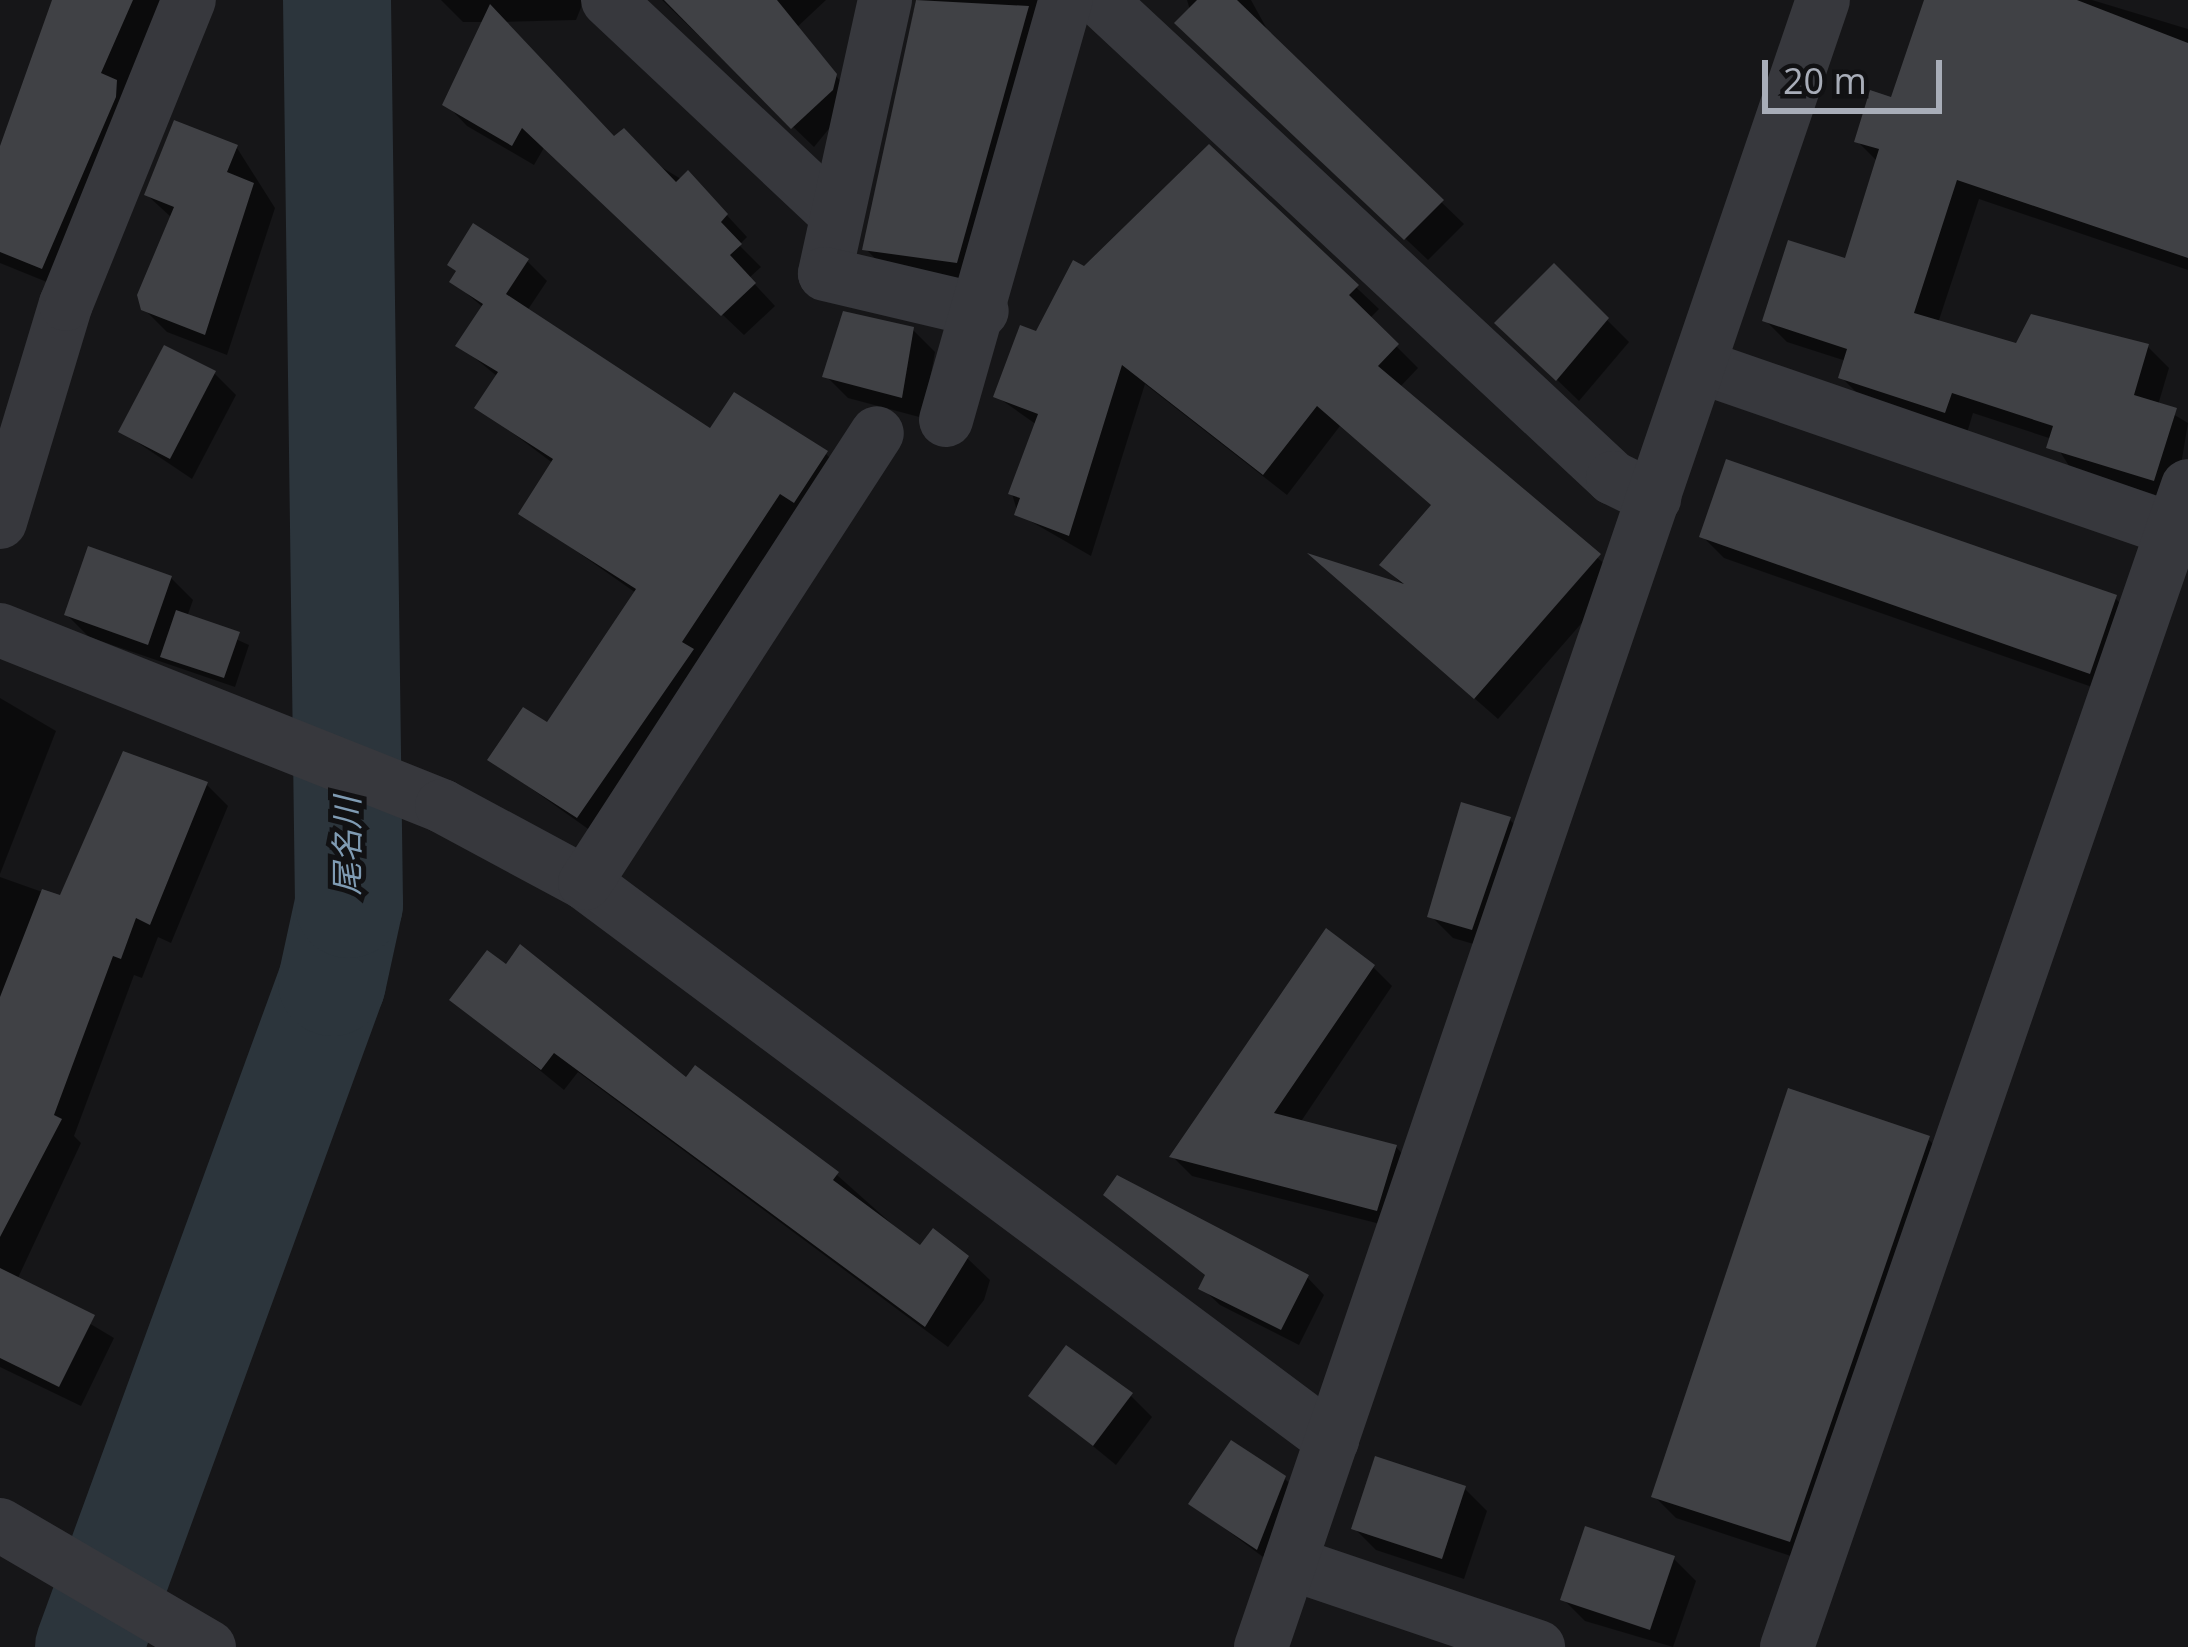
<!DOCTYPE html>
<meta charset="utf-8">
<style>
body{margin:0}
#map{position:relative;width:2188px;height:1647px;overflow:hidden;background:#161618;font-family:"Open Sans","Noto Sans JP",sans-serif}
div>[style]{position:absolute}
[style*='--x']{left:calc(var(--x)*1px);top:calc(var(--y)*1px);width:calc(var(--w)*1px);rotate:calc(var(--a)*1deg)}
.shadow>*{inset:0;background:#0007}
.river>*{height:108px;margin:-54px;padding:0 54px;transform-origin:54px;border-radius:54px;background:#2c353c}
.building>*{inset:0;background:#404145}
.street>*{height:54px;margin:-27px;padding:0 27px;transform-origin:27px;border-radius:27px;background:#37383d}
span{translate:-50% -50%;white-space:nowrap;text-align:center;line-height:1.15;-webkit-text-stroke:10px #111113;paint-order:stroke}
.water-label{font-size:33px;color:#7f9bb3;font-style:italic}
.scale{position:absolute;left:1762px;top:60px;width:180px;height:54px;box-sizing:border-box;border:6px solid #a8adb8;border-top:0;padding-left:15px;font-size:36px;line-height:42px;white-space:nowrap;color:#a8adb8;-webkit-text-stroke:9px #111113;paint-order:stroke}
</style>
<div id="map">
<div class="shadow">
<div style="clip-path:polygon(59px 0,165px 0,64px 289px,0 263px,0 151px)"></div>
<div style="clip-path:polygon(441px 0,584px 0,576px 20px,503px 22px,615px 139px,709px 196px,747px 237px,739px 245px,761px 267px,749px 278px,775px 306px,744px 335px,545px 146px,534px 165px,467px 126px,446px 104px,485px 22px,463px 22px)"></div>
<div style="clip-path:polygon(662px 0,826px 0,794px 30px,855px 97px,814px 147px)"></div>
<div style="clip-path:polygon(916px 0,1055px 0,978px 283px,887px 271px,866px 249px)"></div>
<div style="clip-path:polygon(1187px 0,1251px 0,1273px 40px,1464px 224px,1428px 260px,1200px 44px)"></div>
<div style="clip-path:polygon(1926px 0,2092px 0,2188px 29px,2188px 270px,1979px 199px,1938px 323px,2018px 347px,2148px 347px,2169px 368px,2158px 405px,2188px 423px,2175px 501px,2071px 469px,2052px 439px,1973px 413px,1967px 433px,1863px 399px,1841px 377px,1846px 361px,1787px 342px,1765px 320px,1847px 261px,1878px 162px,1857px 141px,1893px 100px)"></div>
<div style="clip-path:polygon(237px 148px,275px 208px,227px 355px,167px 332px,144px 309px,172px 218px,147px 195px)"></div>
<div style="clip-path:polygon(1209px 148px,1379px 309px,1369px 319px,1418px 368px,1399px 388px,1621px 578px,1498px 719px,1333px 574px,1406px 588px,1383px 565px,1434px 507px,1340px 426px,1287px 495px,1145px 384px,1091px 556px,1018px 514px,1012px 494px,1037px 425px,996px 396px,1084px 270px)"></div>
<div style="clip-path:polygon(527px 261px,547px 281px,527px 311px,711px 432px,826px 454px,846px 474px,598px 836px,491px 760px,548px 726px,636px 593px,522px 513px,554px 464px,478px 407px,498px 377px,459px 345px,484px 308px,453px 282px)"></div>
<div style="clip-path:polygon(1554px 267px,1629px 342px,1579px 401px,1498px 323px)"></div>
<div style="clip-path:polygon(913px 330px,935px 352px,923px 418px,848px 398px,826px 376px)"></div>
<div style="clip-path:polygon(214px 373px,236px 395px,192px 479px,122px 432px)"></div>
<div style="clip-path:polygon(1702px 536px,2115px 598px,2137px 620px,2112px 694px,1724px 558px)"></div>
<div style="clip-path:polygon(171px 578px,193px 600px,187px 617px,249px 645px,235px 687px,89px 637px,67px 615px)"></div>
<div style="clip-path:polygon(0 698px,56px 731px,0 874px)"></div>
<div style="clip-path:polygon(207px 785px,228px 806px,171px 943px,158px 937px,142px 978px,134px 975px,74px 1136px,81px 1143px,17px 1280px,114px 1338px,81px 1406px,0 1367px,0 877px,62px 899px)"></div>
<div style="clip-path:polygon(1509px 819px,1531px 841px,1494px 950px,1453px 938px,1431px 916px)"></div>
<div style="clip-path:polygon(1373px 967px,1392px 986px,1300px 1123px,1396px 1147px,1415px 1167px,1396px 1228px,1192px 1176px,1173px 1157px)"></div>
<div style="clip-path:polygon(453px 1000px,687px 1082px,837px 1175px,920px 1249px,967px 1258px,990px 1280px,984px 1300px,948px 1347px,578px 1072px,564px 1090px)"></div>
<div style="clip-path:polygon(1928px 1139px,1950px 1161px,1812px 1563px,1676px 1518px,1654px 1496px)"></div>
<div style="clip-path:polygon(1107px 1195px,1307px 1277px,1324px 1295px,1299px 1345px,1220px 1305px,1202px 1288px,1208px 1277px)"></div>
<div style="clip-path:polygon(1032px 1396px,1131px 1396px,1152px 1417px,1116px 1465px)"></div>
<div style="clip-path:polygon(1284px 1478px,1307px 1500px,1279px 1569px,1192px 1504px)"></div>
<div style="clip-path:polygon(1465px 1489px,1487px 1511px,1464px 1579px,1376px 1550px,1354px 1528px)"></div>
<div style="clip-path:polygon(1674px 1559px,1696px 1581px,1673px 1647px,1585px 1621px,1563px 1599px)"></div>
</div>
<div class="river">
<div style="--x:89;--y:1647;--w:708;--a:-69.93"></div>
<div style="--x:332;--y:982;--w:80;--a:-77.7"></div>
<div style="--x:349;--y:904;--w:904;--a:-90.76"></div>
</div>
<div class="building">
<div style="clip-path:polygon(52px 0,133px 0,101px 73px,117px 80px,116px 97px,42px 269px,0 252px,0 146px)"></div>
<div style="clip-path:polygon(664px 0,777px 0,837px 74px,833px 90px,791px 129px)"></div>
<div style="clip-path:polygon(916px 0,1029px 6px,957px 263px,862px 250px)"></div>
<div style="clip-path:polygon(1197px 0,1237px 0,1444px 200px,1404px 240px,1174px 23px)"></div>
<div style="clip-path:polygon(1924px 0,2077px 0,2188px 43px,2188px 258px,1957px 180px,1914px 313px,2016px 343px,2031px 314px,2149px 344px,2134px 395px,2177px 408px,2154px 481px,2046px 448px,2053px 426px,1952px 393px,1945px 413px,1838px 378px,1847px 349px,1762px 321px,1788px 240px,1845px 258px,1879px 149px,1854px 142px,1870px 90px,1891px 97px)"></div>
<div style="clip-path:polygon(490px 4px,614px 136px,624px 128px,676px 182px,688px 170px,728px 214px,721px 222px,742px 244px,730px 255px,756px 283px,721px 316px,522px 128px,512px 146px,442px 105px)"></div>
<div style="clip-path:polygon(174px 120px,238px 145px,227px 172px,254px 183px,205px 335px,141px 310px,137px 295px,174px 207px,144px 195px)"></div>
<div style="clip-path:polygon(1209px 144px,1359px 285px,1349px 295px,1399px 344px,1378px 366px,1601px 554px,1474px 699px,1307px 553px,1404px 584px,1379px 565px,1431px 505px,1317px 406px,1263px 475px,1122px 365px,1069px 536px,1014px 515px,1020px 498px,1008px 494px,1038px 414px,993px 397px,1020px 325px,1036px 331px,1073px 260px,1084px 266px)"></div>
<div style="clip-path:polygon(473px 223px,529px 259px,506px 294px,710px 428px,734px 392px,828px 451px,794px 503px,780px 494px,682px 642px,694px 649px,577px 818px,487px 760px,523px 707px,547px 722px,636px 589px,518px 514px,553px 459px,474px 408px,498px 372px,455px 346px,483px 304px,449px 282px,456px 271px,447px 265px)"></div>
<div style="clip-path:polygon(1554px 263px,1609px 318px,1556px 381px,1494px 323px)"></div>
<div style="clip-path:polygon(843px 311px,914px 327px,902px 398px,822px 377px)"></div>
<div style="clip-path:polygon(164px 345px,216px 371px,170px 459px,118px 432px)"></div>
<div style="clip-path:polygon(1726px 459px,2117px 595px,2090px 674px,1699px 537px)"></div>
<div style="clip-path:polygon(88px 546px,172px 576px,148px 645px,64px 615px)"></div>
<div style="clip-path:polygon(176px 610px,240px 632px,224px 678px,160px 657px)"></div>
<div style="clip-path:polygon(123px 751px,208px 782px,150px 925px,136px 918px,121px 959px,113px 956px,54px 1115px,62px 1119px,0 1237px,0 997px,42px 889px,60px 895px)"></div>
<div style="clip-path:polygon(1461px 802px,1511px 817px,1472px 930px,1427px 917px)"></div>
<div style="clip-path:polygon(1326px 928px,1375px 965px,1274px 1113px,1397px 1145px,1377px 1211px,1169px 1157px)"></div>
<div style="clip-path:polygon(520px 944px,686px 1077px,695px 1065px,839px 1172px,833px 1180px,920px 1245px,933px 1228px,969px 1256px,925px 1327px,554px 1053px,541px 1070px,449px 1000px,487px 950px,506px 964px)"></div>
<div style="clip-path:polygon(1788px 1088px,1930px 1136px,1790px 1542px,1651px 1497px)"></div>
<div style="clip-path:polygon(1117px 1175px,1309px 1275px,1281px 1330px,1198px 1289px,1205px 1275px,1103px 1195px)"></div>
<div style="clip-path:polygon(0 1268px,95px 1315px,59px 1387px,0 1358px)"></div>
<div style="clip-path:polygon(1066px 1345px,1133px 1393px,1093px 1446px,1028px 1396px)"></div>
<div style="clip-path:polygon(1231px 1440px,1286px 1476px,1257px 1550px,1188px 1504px)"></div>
<div style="clip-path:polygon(1375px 1456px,1466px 1486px,1442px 1559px,1351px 1529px)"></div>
<div style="clip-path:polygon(1585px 1526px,1675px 1556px,1650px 1630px,1560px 1600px)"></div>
</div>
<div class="street">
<div style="--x:608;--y:0;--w:313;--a:43.2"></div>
<div style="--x:885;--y:0;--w:280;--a:102.4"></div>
<div style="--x:825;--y:274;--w:161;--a:13.3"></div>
<div style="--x:1100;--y:0;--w:701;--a:42.98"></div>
<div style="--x:1613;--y:478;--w:46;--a:26"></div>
<div style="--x:1699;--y:366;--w:517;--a:19.07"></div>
<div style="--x:946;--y:420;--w:437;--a:-74.1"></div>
<div style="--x:0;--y:522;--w:228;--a:-73.2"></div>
<div style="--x:66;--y:304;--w:328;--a:-68"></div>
<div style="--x:0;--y:630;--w:476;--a:21.7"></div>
<div style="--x:442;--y:806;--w:162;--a:28.3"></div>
<div style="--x:585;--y:883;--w:932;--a:36.71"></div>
<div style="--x:585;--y:883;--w:536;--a:-57.02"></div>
<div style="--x:0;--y:1525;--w:242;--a:30.3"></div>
<div style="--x:1290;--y:1563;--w:262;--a:18.7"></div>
<div style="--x:1261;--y:1647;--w:1740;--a:-71.16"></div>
<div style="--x:1787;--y:1647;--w:1228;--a:-70.95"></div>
</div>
<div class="water-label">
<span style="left:347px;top:846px;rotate:-90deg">尾名川</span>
</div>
<div class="scale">20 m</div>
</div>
